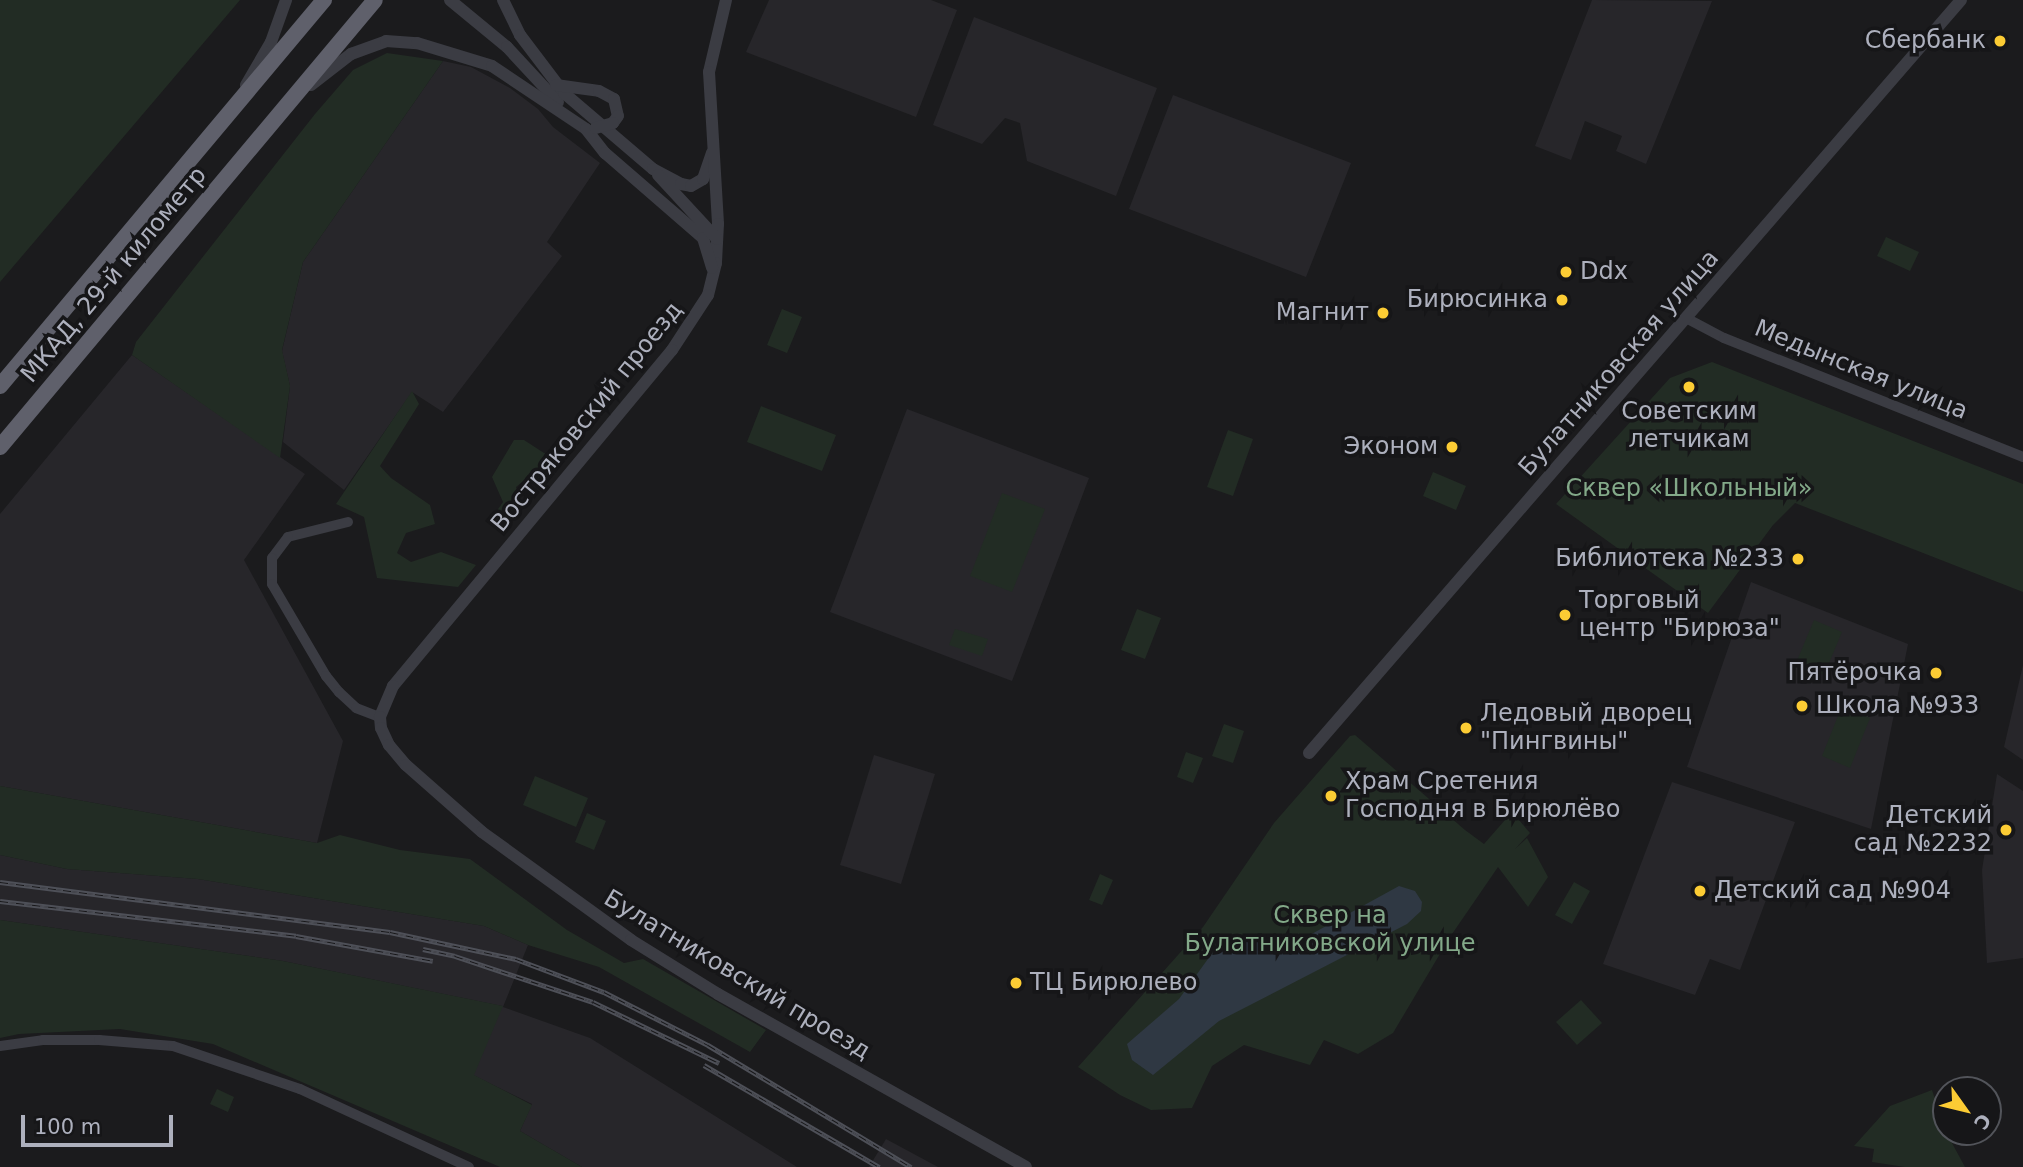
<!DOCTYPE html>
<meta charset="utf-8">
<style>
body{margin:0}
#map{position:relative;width:2023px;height:1167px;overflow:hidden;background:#1b1b1d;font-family:"DejaVu Sans",sans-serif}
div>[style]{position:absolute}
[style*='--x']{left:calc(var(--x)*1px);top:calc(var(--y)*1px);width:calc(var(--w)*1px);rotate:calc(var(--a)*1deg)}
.built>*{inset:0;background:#27262a}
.green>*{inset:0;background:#222c24}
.water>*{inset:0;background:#2f3843}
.minor>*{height:10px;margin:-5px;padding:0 5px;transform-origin:5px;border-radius:5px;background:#3b3c43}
.tertiary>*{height:12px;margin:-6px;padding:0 6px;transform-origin:6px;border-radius:6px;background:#3b3c43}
.trunk>*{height:16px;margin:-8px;padding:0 8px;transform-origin:8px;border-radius:8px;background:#5f606b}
.rail>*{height:5px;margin-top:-2.5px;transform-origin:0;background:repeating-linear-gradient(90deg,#161618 0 8px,#4e5058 0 16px);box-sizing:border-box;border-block:2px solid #4e5058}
.dots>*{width:19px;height:19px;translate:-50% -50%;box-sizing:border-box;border:4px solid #161618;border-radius:50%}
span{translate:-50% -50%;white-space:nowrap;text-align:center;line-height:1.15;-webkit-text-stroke:7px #161618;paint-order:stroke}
.poi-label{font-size:24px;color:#adb0bd}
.right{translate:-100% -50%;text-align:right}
.left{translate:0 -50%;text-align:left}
.street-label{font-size:24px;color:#adb0bd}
.park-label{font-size:24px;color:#83a989}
.north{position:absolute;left:1932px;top:1076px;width:70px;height:70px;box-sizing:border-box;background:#161618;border:2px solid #52545a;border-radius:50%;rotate:124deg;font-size:19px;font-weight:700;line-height:28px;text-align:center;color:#adb0bd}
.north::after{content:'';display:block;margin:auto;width:24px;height:32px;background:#fccc34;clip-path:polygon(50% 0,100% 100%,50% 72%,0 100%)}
.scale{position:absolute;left:21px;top:1115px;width:152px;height:32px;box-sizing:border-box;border:4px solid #adb0bd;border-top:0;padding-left:9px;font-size:21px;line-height:24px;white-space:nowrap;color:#adb0bd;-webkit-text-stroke:5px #161618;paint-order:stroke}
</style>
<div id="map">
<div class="built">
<div style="clip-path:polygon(769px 0,931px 0,957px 10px,916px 117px,746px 52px)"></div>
<div style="clip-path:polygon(1592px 0,1712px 1px,1646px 164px,1616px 151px,1622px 136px,1585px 121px,1571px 160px,1535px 146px)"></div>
<div style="clip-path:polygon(974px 17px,1157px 88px,1116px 196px,1027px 161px,1020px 123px,1005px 118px,982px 144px,933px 125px)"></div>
<div style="clip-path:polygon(443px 61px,471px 67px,510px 88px,538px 109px,553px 127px,600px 163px,547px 242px,562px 256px,443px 412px,412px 392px,344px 490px,283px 442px,290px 386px,282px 351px,303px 262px)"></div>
<div style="clip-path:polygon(1173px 95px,1351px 163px,1306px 277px,1129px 209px)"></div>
<div style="clip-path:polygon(132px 355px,305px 474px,244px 560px,343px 741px,317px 843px,0 786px,0 514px)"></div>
<div style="clip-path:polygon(907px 409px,1089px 478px,1012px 681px,830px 612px)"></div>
<div style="clip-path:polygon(1751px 582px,1908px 644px,1871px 829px,1687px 767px)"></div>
<div style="clip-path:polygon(2023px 665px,2023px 760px,2004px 747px)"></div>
<div style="clip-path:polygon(874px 755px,935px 774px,901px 884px,840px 865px)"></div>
<div style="clip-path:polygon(1997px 774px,2023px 791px,2023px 958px,1987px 963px,1982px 870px)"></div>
<div style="clip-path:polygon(1672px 782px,1795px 822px,1740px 970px,1710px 959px,1695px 995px,1603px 964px)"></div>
<div style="clip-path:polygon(0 855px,67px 869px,198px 879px,484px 926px,528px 945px,503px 1007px,590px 1038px,797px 1167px,582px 1167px,520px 1131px,532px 1104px,473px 1075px,502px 1006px,283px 961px,0 920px)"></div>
<div style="clip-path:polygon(886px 1139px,938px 1167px,869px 1167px)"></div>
</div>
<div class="green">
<div style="clip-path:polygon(0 0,240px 0,0 282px)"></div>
<div style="clip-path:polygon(387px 53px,443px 61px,303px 262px,282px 350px,290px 386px,280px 458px,132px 355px,136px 342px,315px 114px,353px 70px)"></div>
<div style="clip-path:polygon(1886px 237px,1919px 252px,1910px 271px,1877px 256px)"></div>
<div style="clip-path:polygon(782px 309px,802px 317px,787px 353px,767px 345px)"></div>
<div style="clip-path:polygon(1712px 362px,2023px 484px,2023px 592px,1795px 503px,1773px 525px,1708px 613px,1556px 504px,1670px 378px)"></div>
<div style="clip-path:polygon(412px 391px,419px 404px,380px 466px,391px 478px,430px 505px,435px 524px,406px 533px,397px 553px,411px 562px,441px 552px,476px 565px,458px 587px,377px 578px,364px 517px,336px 504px)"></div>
<div style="clip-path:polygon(761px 406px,836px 435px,822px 471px,747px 442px)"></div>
<div style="clip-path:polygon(1228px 430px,1253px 439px,1233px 496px,1207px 487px)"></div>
<div style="clip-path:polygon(514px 440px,524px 440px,561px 464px,536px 485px,527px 478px,516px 487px,521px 503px,505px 524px,494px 515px,503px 502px,492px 477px)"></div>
<div style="clip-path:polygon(1433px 472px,1466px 486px,1456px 510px,1423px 496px)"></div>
<div style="clip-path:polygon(1002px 493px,1045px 509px,1012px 592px,970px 576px)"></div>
<div style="clip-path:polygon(1137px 609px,1161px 618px,1145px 659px,1121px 650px)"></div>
<div style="clip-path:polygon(1814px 620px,1842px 632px,1824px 675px,1796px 663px)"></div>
<div style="clip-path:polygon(955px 629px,988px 639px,982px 656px,949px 645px)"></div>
<div style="clip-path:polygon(1842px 706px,1870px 718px,1850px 768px,1822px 756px)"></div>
<div style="clip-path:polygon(1224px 724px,1244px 731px,1233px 763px,1212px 756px)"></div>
<div style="clip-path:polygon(1355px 735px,1465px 830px,1484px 844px,1512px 812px,1530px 833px,1515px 849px,1527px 838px,1548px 877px,1528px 907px,1498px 867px,1450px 937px,1393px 1033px,1358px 1054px,1324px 1040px,1310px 1065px,1244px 1045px,1212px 1066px,1192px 1108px,1151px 1110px,1120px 1095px,1078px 1067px,1203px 927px,1274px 823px,1350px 736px)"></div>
<div style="clip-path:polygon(1186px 752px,1203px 758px,1193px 783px,1177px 777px)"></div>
<div style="clip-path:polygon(535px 776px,588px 798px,576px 827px,523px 805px)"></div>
<div style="clip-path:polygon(0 786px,317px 843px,340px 835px,400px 850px,470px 859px,567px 930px,624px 963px,643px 959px,766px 1030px,750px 1052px,599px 967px,528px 945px,484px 926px,198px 879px,67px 869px,0 855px)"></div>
<div style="clip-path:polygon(587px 813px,606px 821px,594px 850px,575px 842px)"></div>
<div style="clip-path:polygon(1100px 874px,1113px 880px,1102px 905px,1089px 900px)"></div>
<div style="clip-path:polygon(1574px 882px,1590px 891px,1572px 924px,1555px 915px)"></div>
<div style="clip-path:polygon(0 920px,283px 961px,503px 1006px,474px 1075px,532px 1105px,520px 1131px,582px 1167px,500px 1167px,213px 1044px,120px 1029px,19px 1034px,0 1038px)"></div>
<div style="clip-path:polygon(1581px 1000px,1602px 1023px,1577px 1045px,1556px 1022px)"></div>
<div style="clip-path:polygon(217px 1089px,234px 1097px,228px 1112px,210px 1104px)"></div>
<div style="clip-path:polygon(1932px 1090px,1946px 1132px,1965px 1167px,1905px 1167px,1872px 1162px,1874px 1149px,1854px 1146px,1890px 1106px)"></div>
</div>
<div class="water">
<div style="clip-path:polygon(1399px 886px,1415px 891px,1422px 902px,1421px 911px,1407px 924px,1219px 1021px,1153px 1075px,1132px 1060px,1127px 1044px,1179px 999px,1218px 945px,1239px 937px,1308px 936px)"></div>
</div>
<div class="minor">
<div style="--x:1686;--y:318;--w:43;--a:27.8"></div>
<div style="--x:1724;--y:338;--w:322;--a:21.7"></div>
<div style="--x:348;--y:522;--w:62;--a:166"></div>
<div style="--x:288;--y:537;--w:26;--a:127"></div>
<div style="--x:272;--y:558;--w:26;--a:90"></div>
<div style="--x:272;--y:584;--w:107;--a:59.6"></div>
<div style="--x:326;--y:676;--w:21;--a:51"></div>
<div style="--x:339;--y:692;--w:23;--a:43"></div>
<div style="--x:356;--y:708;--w:26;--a:21"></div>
<div style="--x:0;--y:1046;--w:43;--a:-7.9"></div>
<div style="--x:43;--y:1040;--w:56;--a:0"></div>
<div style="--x:99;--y:1040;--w:74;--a:4.6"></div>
<div style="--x:173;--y:1046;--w:134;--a:18.7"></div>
<div style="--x:300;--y:1089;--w:186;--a:24.8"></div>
</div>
<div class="tertiary">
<div style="--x:450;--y:0;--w:74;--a:39.5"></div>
<div style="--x:507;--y:47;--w:75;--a:47.2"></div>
<div style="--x:503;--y:0;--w:39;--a:64"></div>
<div style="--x:520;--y:35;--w:73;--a:52.8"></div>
<div style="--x:564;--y:93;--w:117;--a:40.5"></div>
<div style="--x:653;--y:169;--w:32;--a:28"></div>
<div style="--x:681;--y:184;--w:10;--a:11"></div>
<div style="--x:691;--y:186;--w:14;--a:-30"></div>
<div style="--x:703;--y:179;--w:28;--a:-71"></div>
<div style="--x:726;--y:0;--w:74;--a:103.3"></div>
<div style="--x:709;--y:72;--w:152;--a:86.6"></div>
<div style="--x:718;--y:224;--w:39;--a:93"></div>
<div style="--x:716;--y:263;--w:33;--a:104"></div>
<div style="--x:708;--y:295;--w:66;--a:123.2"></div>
<div style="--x:672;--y:350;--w:437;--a:129.7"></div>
<div style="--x:393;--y:686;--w:34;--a:113"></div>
<div style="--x:380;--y:717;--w:11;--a:85"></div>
<div style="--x:381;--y:728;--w:19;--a:65"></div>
<div style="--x:389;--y:745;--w:26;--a:50"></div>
<div style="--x:406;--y:765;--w:101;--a:41.4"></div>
<div style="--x:482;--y:832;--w:184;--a:35.9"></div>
<div style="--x:631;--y:940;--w:102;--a:31.8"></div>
<div style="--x:718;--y:994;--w:353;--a:29.3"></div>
<div style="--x:246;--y:85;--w:50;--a:-59.8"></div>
<div style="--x:271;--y:42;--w:45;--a:-70.3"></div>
<div style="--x:311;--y:85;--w:51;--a:-37.8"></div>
<div style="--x:351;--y:54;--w:37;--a:-20"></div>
<div style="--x:386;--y:41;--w:31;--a:4"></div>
<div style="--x:417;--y:43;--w:78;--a:17"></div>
<div style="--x:492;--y:66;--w:113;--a:33.8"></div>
<div style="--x:586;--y:129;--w:31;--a:52"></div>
<div style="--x:605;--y:153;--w:130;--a:40.9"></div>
<div style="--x:703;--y:238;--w:31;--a:73"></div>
<div style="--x:556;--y:85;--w:43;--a:7.9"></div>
<div style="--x:599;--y:91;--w:17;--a:28"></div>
<div style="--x:614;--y:99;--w:17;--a:77"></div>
<div style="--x:618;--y:116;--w:9;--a:126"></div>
<div style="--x:613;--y:123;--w:18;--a:164"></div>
<div style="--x:658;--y:175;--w:87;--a:47.3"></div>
<div style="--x:1309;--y:753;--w:996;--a:-49.11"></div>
</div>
<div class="trunk">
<div style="--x:0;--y:386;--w:504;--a:-49.99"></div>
<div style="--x:0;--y:447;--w:583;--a:-50.01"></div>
</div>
<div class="rail">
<div style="--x:0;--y:882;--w:393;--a:7.3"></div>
<div style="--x:390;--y:932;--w:129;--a:12.1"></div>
<div style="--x:516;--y:959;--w:94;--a:20.6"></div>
<div style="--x:604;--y:992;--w:117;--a:27"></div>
<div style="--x:708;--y:1045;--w:237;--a:31"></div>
<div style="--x:0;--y:901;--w:298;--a:6.7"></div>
<div style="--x:296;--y:936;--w:139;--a:10.3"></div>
<div style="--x:423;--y:949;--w:33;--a:12"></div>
<div style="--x:455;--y:956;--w:145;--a:18.4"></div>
<div style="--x:593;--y:1002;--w:140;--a:25.8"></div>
<div style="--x:704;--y:1065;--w:203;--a:30.2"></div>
</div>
<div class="dots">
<div style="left:2000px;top:41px;background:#fccc34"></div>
<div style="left:1566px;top:272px;background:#fccc34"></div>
<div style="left:1562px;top:300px;background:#fccc34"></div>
<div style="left:1383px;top:313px;background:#fccc34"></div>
<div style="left:1689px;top:387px;background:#fccc34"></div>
<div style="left:1452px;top:447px;background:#fccc34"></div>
<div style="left:1798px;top:559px;background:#fccc34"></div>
<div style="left:1565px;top:615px;background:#fccc34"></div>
<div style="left:1936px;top:673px;background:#fccc34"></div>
<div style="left:1802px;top:706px;background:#fccc34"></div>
<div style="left:1466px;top:728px;background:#fccc34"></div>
<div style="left:1331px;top:796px;background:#fccc34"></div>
<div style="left:2006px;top:830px;background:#fccc34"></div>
<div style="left:1700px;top:891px;background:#fccc34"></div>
<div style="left:1016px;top:983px;background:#fccc34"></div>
</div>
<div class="poi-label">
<span class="right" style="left:1986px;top:41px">Сбербанк</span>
<span class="left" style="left:1580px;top:272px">Ddx</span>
<span class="right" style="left:1548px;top:300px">Бирюсинка</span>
<span class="right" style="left:1369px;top:313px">Магнит</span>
<span style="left:1689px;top:426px">Cоветским<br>летчикам</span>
<span class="right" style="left:1438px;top:447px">Эконом</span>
<span class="right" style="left:1784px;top:559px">Библиотека №233</span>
<span class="left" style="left:1579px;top:615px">Торговый<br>центр "Бирюза"</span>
<span class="right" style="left:1922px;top:673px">Пятёрочка</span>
<span class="left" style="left:1816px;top:706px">Школа №933</span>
<span class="left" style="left:1480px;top:728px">Ледовый дворец<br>"Пингвины"</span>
<span class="left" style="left:1345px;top:796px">Храм Сретения<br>Господня в Бирюлёво</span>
<span class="right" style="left:1992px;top:830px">Детский<br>сад №2232</span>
<span class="left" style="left:1714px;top:891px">Детский сад №904</span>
<span class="left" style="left:1030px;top:983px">ТЦ Бирюлево</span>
</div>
<div class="street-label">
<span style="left:114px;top:275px;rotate:-50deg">МКАД, 29-й километр</span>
<span style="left:1619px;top:363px;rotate:-49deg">Булатниковская улица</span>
<span style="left:1861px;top:370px;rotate:22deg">Медынская улица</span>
<span style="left:587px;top:417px;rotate:-51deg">Востряковский проезд</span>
<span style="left:737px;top:975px;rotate:31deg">Булатниковский проезд</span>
</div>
<div class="park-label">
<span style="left:1689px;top:489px">Сквер «Школьный»</span>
<span style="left:1330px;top:930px">Сквер на<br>Булатниковской улице</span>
</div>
<div class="north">С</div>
<div class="scale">100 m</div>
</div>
